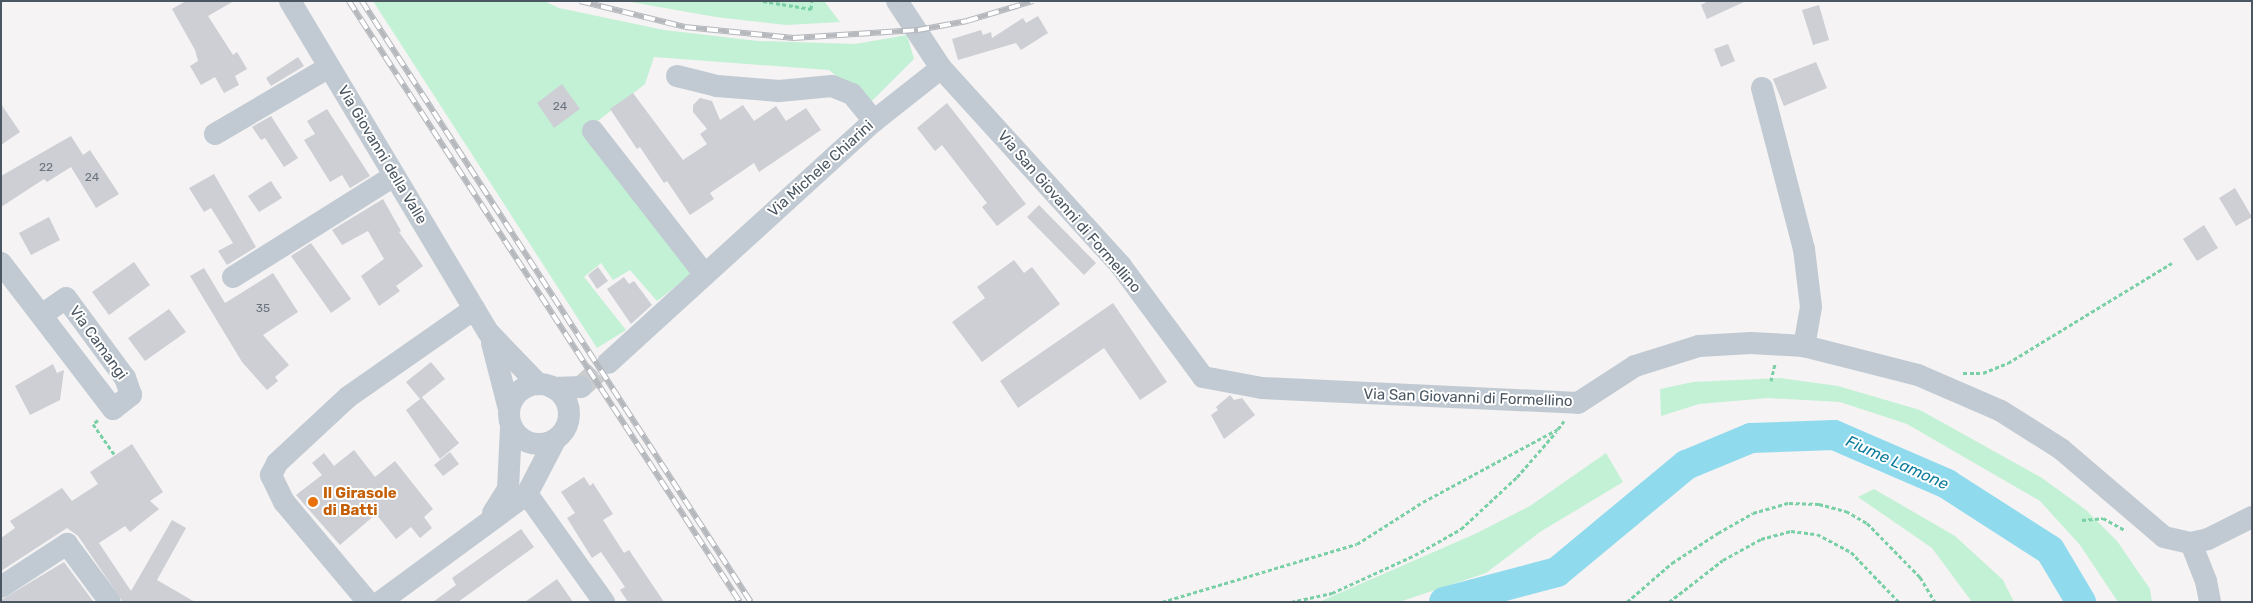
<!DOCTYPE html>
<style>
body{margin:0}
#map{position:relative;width:2253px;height:603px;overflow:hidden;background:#f5f3f3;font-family:Rubik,sans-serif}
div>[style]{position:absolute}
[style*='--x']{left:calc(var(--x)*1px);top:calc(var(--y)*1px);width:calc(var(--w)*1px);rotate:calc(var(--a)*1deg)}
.green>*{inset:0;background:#c3f1d5}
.river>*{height:30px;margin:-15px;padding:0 15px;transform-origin:15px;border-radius:15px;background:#90daee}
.building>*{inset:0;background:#cdcfd5}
.minor-tunnel>*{height:22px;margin-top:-11px;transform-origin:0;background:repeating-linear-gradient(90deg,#caccce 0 22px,transparent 0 33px)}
.path>*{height:3px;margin-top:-1.5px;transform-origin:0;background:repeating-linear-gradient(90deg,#7ad0a6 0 4px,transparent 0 6.5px)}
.minor>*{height:22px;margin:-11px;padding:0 11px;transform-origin:11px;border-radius:11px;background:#c1cad2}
.minor>.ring{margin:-11px;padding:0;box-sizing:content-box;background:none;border:22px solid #c1cad2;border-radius:50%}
.rail>*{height:5.5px;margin-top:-2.75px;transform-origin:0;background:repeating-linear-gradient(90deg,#fff 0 11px,#b5b8bd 0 22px);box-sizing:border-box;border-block:1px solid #b5b8bd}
.dots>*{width:14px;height:14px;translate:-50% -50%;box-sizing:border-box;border:2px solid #fff;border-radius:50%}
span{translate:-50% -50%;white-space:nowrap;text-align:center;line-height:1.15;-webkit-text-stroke:4px #fff;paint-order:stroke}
.number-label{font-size:12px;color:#6b747e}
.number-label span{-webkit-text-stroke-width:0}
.street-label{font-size:15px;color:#4a5661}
.food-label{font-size:15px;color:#c56008;font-weight:700}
.left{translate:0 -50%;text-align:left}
.water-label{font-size:16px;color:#0c7c9b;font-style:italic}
.frame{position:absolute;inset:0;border:2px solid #4a5661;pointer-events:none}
</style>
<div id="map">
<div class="green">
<div style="clip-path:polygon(373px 1px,544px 1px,559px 8px,664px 30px,758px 41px,855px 44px,907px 35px,914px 59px,870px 103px,829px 70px,654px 57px,645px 84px,585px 131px,692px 274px,657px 301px,630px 270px,613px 280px,601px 263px,584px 277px,626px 330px,597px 348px)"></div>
<div style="clip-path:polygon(625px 1px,824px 1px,840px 22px,786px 25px,716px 17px)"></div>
<div style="clip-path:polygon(1780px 378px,1838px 386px,1920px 410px,2042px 478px,2086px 510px,2117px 541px,2150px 589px,2152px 602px,2118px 602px,2080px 545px,2040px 501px,1907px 424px,1840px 402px,1768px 398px,1699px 404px,1661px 416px,1660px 389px,1693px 382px)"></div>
<div style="clip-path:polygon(1606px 453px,1623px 482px,1540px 532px,1486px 573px,1399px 602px,1319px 602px,1475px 534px,1530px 506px)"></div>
<div style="clip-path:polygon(1874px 489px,1955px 536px,2003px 580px,2014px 602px,1972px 602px,1932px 548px,1858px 497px)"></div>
</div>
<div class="river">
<div style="--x:1444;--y:602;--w:117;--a:-14.9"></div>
<div style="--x:1557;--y:572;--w:168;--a:-39.7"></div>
<div style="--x:1686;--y:465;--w:70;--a:-22.6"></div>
<div style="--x:1751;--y:438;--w:83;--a:-2.1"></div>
<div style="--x:1834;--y:435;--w:123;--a:23.4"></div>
<div style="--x:1947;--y:484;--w:122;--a:32.7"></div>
<div style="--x:2050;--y:550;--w:61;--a:59.2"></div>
</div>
<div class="building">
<div style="clip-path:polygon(186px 1px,234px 1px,208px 16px,233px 55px,237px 52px,247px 69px,235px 76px,239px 85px,224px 93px,215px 77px,201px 85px,190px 66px,198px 61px,195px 50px,172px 9px)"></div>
<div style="clip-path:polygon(1708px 1px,1746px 1px,1707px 19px,1701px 5px)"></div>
<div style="clip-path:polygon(1819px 5px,1829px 40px,1813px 45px,1802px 10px)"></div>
<div style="clip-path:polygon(1038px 16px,1048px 33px,1021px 50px,1016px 43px,958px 60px,952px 39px,981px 30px,983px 35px,991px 32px,992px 38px,1023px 18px,1026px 23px)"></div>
<div style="clip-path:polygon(1728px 44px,1735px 61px,1721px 67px,1714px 49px)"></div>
<div style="clip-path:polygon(298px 57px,304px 66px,271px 86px,266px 78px)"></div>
<div style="clip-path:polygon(1816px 62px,1827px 88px,1784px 106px,1773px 79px)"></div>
<div style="clip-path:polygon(562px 84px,580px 109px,554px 128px,537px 103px)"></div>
<div style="clip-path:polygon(633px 93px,683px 160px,707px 144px,700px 134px,707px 129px,693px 112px,693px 105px,700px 98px,712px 101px,720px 120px,743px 105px,754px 121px,776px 106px,786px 121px,806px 108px,821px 130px,759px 172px,754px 163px,710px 193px,714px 199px,690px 215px,667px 181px,664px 183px,640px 147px,637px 149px,610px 109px)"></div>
<div style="clip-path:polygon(947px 103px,1026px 204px,997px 226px,982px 207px,987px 203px,942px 145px,935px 151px,917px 128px)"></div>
<div style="clip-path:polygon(1px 104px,20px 132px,1px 145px)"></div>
<div style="clip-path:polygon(327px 109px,370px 176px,350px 188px,342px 175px,330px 182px,304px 140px,315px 134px,307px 121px)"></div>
<div style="clip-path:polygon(271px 116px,298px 158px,284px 167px,265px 138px,261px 140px,252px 127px)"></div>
<div style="clip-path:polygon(71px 136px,83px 155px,90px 150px,119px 194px,96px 208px,71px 167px,47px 182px,44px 179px,1px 207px,1px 176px)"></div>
<div style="clip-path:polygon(214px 174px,256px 247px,227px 265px,218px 251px,233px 243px,211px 208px,204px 212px,189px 188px)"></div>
<div style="clip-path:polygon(271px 181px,282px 198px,259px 212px,248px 196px)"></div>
<div style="clip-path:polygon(2235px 188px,2252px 217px,2236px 226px,2219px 198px)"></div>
<div style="clip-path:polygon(383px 199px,401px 231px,399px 232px,423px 266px,396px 286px,400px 291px,379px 306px,361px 276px,384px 259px,368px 231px,342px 245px,332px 230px)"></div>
<div style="clip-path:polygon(1039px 205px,1096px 263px,1084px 275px,1027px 217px)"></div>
<div style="clip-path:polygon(49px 217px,60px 240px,31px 255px,19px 233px)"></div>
<div style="clip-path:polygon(2204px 225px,2218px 248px,2197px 261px,2183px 239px)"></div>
<div style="clip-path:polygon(311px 243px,351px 299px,331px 313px,291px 256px)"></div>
<div style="clip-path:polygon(1014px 260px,1024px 273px,1032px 267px,1060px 304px,982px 362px,952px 322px,985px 298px,977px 287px)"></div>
<div style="clip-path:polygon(134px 262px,150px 285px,109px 315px,92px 292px)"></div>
<div style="clip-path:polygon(598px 267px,608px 281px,597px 289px,588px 275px)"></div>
<div style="clip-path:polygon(204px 268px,225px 303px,273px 273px,298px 312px,263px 335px,289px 365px,275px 377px,278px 381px,267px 390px,242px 362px,190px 276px)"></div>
<div style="clip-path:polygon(624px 277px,629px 284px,634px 281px,652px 305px,631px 324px,607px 289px)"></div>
<div style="clip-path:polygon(1113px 303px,1167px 382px,1140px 400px,1104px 348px,1018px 408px,1000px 381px)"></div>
<div style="clip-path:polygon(169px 309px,186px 332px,145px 361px,128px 338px)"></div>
<div style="clip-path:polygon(431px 362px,445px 379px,422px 397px,459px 443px,440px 459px,406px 410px,420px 399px,406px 382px)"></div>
<div style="clip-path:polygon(53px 364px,57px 373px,64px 370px,60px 400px,30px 415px,15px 386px)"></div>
<div style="clip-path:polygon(1230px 395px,1234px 400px,1242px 398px,1255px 415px,1224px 439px,1211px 415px,1218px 410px,1216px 407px)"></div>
<div style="clip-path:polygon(132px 444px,163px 492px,150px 501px,159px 509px,130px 532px,125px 526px,99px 543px,131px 591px,172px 520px,186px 528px,157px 580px,195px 602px,123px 602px,78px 536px,67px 528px,1px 571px,1px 538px,15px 528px,10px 521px,62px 488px,72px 501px,98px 484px,90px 472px)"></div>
<div style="clip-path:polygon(354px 450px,375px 477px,395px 461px,433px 509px,424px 517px,432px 528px,420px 538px,411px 527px,396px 539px,376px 514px,340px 545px,296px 495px,322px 475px,312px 463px,324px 453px,334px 466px)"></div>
<div style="clip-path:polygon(450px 452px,459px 464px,443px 476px,434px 465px)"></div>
<div style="clip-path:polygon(584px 477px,590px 486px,593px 483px,613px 514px,603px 520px,624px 553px,629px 550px,664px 602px,628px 602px,620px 590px,625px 587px,601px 552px,592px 558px,567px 518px,575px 513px,561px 492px)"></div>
<div style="clip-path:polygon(521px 529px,534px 547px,458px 602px,433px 602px,456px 585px,452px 578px)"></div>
<div style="clip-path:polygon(64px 562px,93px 601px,1px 602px,1px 600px)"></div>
<div style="clip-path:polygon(557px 579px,573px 602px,525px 602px)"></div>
</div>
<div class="minor-tunnel">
<div style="--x:581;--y:387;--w:36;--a:-42"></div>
</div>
<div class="path">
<div style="--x:763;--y:1;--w:49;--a:9.5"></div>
<div style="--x:811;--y:9;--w:8;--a:-83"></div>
<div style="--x:1963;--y:373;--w:20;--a:0"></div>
<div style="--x:1983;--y:373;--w:27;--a:-22"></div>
<div style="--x:2008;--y:363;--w:192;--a:-31.4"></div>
<div style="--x:1771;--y:381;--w:18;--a:-77"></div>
<div style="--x:98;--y:420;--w:6;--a:141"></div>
<div style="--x:93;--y:424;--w:39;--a:55"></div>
<div style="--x:2082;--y:520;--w:21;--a:-5"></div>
<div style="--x:2103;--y:518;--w:26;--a:29"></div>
<div style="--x:1162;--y:602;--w:203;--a:-16.6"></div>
<div style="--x:1357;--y:544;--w:78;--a:-32.5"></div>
<div style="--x:1423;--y:502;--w:153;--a:-28.4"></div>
<div style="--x:1558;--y:429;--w:10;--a:-53"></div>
<div style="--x:1291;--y:602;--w:42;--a:-12.4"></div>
<div style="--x:1332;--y:593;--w:91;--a:-24.6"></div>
<div style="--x:1415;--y:555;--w:53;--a:-29.5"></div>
<div style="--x:1461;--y:529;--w:76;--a:-42.9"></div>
<div style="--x:1517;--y:477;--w:60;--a:-49.1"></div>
<div style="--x:1627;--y:602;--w:60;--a:-40.9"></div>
<div style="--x:1672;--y:563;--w:55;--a:-33.1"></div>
<div style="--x:1718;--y:533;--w:40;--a:-29.7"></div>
<div style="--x:1753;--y:513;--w:37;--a:-16"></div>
<div style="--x:1789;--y:503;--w:30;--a:2"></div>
<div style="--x:1819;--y:504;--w:28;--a:15"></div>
<div style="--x:1846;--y:511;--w:24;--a:30"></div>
<div style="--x:1867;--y:523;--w:76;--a:45.5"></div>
<div style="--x:1920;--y:577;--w:29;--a:59"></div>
<div style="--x:1669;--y:602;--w:68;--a:-37.9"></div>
<div style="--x:1723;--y:560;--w:43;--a:-28.9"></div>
<div style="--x:1761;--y:539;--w:31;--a:-15"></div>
<div style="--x:1791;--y:531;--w:26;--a:7"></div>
<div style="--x:1817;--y:534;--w:38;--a:28"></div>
<div style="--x:1851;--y:552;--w:69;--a:46.2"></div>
</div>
<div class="minor">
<div style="--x:290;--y:1;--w:387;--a:59.1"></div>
<div style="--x:489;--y:333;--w:71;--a:46.1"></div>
<div style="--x:897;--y:1;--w:80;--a:56.7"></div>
<div style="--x:941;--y:68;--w:268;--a:47.7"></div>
<div style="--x:1121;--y:266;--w:138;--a:53.5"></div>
<div style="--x:1203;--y:377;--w:60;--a:10.6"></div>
<div style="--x:1262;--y:388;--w:316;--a:2.7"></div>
<div style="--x:1578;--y:403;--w:68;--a:-33"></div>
<div style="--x:1635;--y:366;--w:67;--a:-17.4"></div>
<div style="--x:1699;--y:346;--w:52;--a:-3.3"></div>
<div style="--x:1751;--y:343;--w:53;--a:3.2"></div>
<div style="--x:1804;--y:346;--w:118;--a:14.3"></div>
<div style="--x:1918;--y:375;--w:90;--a:23.4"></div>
<div style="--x:2001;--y:411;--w:71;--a:32.3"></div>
<div style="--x:2061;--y:449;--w:135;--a:40.5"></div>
<div style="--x:2164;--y:537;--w:28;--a:13"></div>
<div style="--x:2191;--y:543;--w:17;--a:-13"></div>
<div style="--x:2208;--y:539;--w:49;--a:-26.6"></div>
<div style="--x:677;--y:76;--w:41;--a:14"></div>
<div style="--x:717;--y:86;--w:62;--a:4.6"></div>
<div style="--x:779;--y:91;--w:53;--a:-5.4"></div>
<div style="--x:832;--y:86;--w:22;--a:22"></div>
<div style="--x:852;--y:94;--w:35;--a:51"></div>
<div style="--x:1762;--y:88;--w:166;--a:75.4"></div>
<div style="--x:1804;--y:249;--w:58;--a:83.1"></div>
<div style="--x:1811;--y:307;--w:40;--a:100"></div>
<div style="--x:593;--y:131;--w:182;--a:52.1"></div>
<div style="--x:215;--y:134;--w:132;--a:-30.4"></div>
<div style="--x:1;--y:263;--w:184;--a:52.5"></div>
<div style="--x:113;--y:409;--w:23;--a:-38"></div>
<div style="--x:131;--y:395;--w:18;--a:-109"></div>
<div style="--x:125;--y:378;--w:99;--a:-126.4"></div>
<div style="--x:66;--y:298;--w:29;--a:145"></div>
<div style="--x:233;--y:277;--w:190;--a:-32.1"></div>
<div style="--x:492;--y:343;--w:68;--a:75.6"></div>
<div style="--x:608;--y:363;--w:360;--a:-42.3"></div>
<div style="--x:874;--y:121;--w:85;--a:-38.3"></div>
<div class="ring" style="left:509px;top:384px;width:38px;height:38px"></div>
<div style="--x:553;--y:388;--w:28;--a:-2"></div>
<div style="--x:527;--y:494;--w:133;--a:54.5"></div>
<div style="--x:493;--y:513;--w:28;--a:-58"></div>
<div style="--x:508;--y:489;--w:62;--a:-87.2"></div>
<div style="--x:2191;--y:543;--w:41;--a:68.5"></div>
<div style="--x:2206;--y:581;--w:21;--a:79"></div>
<div style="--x:1;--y:587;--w:79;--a:-33.1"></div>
<div style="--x:67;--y:544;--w:72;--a:53.4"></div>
<div style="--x:368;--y:602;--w:131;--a:-130"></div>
<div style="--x:284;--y:502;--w:30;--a:-116"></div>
<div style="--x:271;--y:475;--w:13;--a:-63"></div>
<div style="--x:277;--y:463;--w:97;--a:-42.9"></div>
<div style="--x:348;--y:397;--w:154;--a:-34.9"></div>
<div style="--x:380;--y:602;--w:182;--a:-36.3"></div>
<div style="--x:527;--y:494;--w:61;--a:-62.6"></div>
</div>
<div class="rail">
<div style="--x:349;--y:1;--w:717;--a:56.95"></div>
<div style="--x:362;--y:1;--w:716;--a:57.09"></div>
<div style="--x:580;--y:1;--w:108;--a:13.9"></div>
<div style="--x:685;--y:27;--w:109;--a:5.8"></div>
<div style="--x:793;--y:38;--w:125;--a:-3.7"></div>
<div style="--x:918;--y:30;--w:50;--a:-10.4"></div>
<div style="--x:967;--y:21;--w:69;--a:-16.9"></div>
</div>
<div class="dots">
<div style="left:313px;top:502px;background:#e8710a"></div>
</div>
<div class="number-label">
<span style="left:560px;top:107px">24</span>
<span style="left:46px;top:168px">22</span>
<span style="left:92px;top:178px">24</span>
<span style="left:263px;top:309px">35</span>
</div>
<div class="street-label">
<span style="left:382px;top:155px;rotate:59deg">Via Giovanni della Valle</span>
<span style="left:821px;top:169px;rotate:-42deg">Via Michele Chiarini</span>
<span style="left:1069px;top:212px;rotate:49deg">Via San Giovanni di Formellino</span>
<span style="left:98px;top:343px;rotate:54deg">Via Camangi</span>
<span style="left:1468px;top:398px;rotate:2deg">Via San Giovanni di Formellino</span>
</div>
<div class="food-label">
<span class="left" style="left:323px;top:502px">Il Girasole<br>di Batti</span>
</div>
<div class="water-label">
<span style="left:1897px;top:463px;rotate:24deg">Fiume Lamone</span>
</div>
<div class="frame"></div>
</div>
